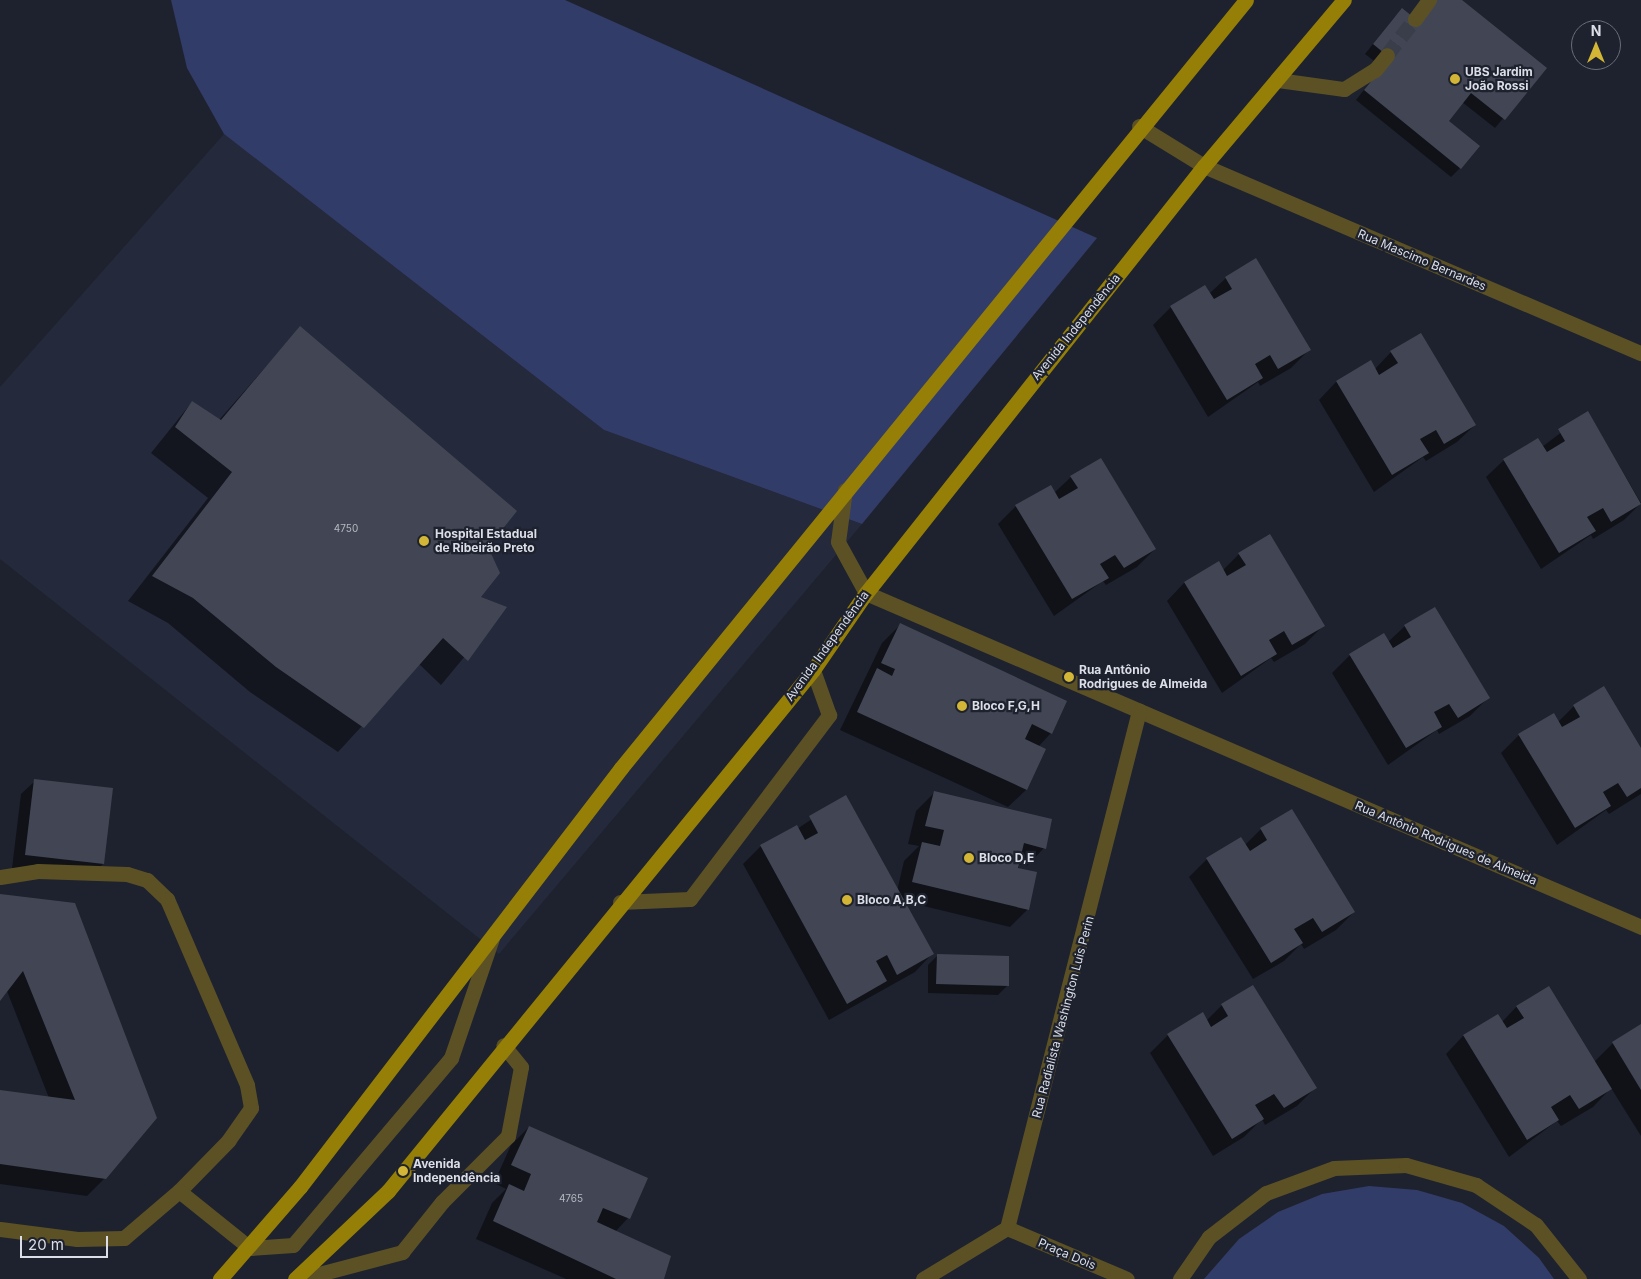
<!DOCTYPE html>
<meta charset="utf-8">
<style>
body{margin:0}
#map{position:relative;width:1641px;height:1279px;overflow:hidden;background:#1e222e;font-family:Inter,sans-serif}
div>[style]{position:absolute}
[style*='--x']{left:calc(var(--x)*1px);top:calc(var(--y)*1px);width:calc(var(--w)*1px);rotate:calc(var(--a)*1deg)}
.built>*{inset:0;background:#24293b}
.green>*{inset:0;background:#323c68}
.shadow>*{inset:0;background:#0007}
.building>*{inset:0;background:#424654}
.minor-tunnel>*{height:15px;margin-top:-7.5px;transform-origin:0;background:repeating-linear-gradient(90deg,#3a3e4a 0 15px,transparent 0 23px)}
.minor>*{height:15px;margin:-7.5px;padding:0 7.5px;transform-origin:7.5px;border-radius:7.5px;background:#5c5125}
.major>*{height:15px;margin:-7.5px;padding:0 7.5px;transform-origin:7.5px;border-radius:7.5px;background:#967f07}
.dots>*{width:14px;height:14px;translate:-50% -50%;box-sizing:border-box;border:2px solid #1e222e;border-radius:50%}
span{translate:-50% -50%;white-space:nowrap;text-align:center;line-height:1.15;-webkit-text-stroke:4.5px #1e222e;paint-order:stroke}
.number-label{font-size:10px;color:#b5b8c2}
.number-label span{-webkit-text-stroke-width:0}
.poi-label{font-size:12px;color:#dbdee6;font-weight:700}
.left{translate:0 -50%;text-align:left}
.street-label{font-size:12px;color:#dbdee6}
.north{position:absolute;left:1571px;top:20px;width:50px;height:50px;box-sizing:border-box;background:#1e222e;border:1px solid #6a6d78;border-radius:50%;rotate:0deg;font-size:14px;font-weight:700;line-height:20px;text-align:center;color:#dbdee6}
.north::after{content:'';display:block;margin:auto;width:18px;height:22px;background:#d3b635;clip-path:polygon(50% 0,100% 100%,50% 72%,0 100%)}
.scale{position:absolute;left:20px;top:1236px;width:88px;height:22px;box-sizing:border-box;border:2px solid #dbdee6;border-top:0;padding-left:6px;font-size:15px;line-height:18px;white-space:nowrap;color:#dbdee6;-webkit-text-stroke:4px #1e222e;paint-order:stroke}
</style>
<div id="map">
<div class="built">
<div style="clip-path:polygon(224px 134px,604px 430px,862px 524px,499px 954px,0 559px,0 387px)"></div>
</div>
<div class="green">
<div style="clip-path:polygon(171px 0,565px 0,1097px 238px,862px 524px,604px 430px,224px 134px,187px 68px)"></div>
<div style="clip-path:polygon(1369px 1186px,1417px 1190px,1462px 1203px,1504px 1226px,1539px 1258px,1554px 1279px,1204px 1279px,1239px 1239px,1278px 1212px,1322px 1194px)"></div>
</div>
<div class="shadow">
<div style="clip-path:polygon(1437px 0,1460px 0,1545px 68px,1495px 128px,1462px 102px,1447px 121px,1460px 168px,1451px 177px,1356px 100px,1382px 67px,1365px 54px,1393px 19px,1402px 10px,1418px 23px)"></div>
<div style="clip-path:polygon(1226px 278px,1309px 350px,1291px 368px,1260px 386px,1258px 382px,1208px 417px,1153px 325px,1171px 307px,1209px 294px)"></div>
<div style="clip-path:polygon(300px 328px,486px 547px,479px 598px,505px 608px,441px 685px,419px 664px,338px 752px,250px 692px,168px 623px,128px 601px,208px 498px,151px 453px,192px 402px,219px 420px)"></div>
<div style="clip-path:polygon(1391px 352px,1475px 425px,1457px 442px,1426px 461px,1423px 457px,1374px 492px,1319px 400px,1336px 382px,1370px 362px,1375px 369px)"></div>
<div style="clip-path:polygon(1588px 412px,1641px 503px,1624px 520px,1593px 539px,1591px 535px,1541px 569px,1486px 477px,1504px 460px,1542px 447px)"></div>
<div style="clip-path:polygon(1071px 477px,1155px 549px,1137px 567px,1106px 585px,1103px 581px,1054px 616px,998px 524px,1016px 506px,1054px 493px)"></div>
<div style="clip-path:polygon(1239px 554px,1323px 626px,1305px 644px,1274px 662px,1271px 658px,1222px 693px,1167px 601px,1184px 583px,1218px 563px,1223px 570px)"></div>
<div style="clip-path:polygon(900px 625px,1051px 733px,1038px 747px,1044px 750px,1026px 790px,1008px 807px,840px 730px,882px 643px)"></div>
<div style="clip-path:polygon(1405px 626px,1488px 698px,1470px 716px,1439px 734px,1437px 730px,1388px 765px,1332px 673px,1350px 655px,1388px 642px)"></div>
<div style="clip-path:polygon(1574px 706px,1641px 750px,1641px 794px,1609px 814px,1606px 810px,1557px 845px,1501px 753px,1519px 735px,1558px 722px)"></div>
<div style="clip-path:polygon(35px 781px,103px 864px,89px 877px,12px 868px,21px 794px)"></div>
<div style="clip-path:polygon(934px 793px,1044px 848px,1027px 866px,1018px 864px,1028px 909px,1010px 927px,903px 901px,932px 954px,915px 972px,829px 1020px,743px 864px,761px 846px,797px 829px,845px 797px,897px 891px,904px 861px,919px 846px,908px 844px,916px 811px)"></div>
<div style="clip-path:polygon(1261px 829px,1354px 912px,1336px 930px,1304px 949px,1301px 944px,1284px 961px,1253px 979px,1189px 877px,1207px 859px,1245px 845px)"></div>
<div style="clip-path:polygon(0 895px,105px 1178px,87px 1196px,0 1184px,0 1091px,49px 1098px,7px 991px,0 999px)"></div>
<div style="clip-path:polygon(937px 956px,1007px 986px,998px 995px,928px 993px,928px 965px)"></div>
<div style="clip-path:polygon(1222px 1005px,1315px 1088px,1297px 1106px,1265px 1125px,1262px 1119px,1244px 1137px,1213px 1156px,1150px 1053px,1168px 1035px,1206px 1021px)"></div>
<div style="clip-path:polygon(1517px 1006px,1594px 1062px,1613px 1043px,1641px 1026px,1641px 1136px,1611px 1088px,1593px 1107px,1561px 1126px,1557px 1121px,1509px 1157px,1446px 1054px,1463px 1036px,1498px 1015px,1502px 1022px)"></div>
<div style="clip-path:polygon(529px 1127px,646px 1179px,628px 1218px,615px 1232px,663px 1279px,566px 1279px,476px 1239px,492px 1203px,506px 1189px,494px 1183px,511px 1145px)"></div>
</div>
<div class="building">
<div style="clip-path:polygon(1437px 0,1462px 0,1547px 68px,1505px 120px,1471px 93px,1449px 121px,1480px 146px,1461px 169px,1364px 90px,1390px 58px,1373px 44px,1402px 8px,1419px 22px)"></div>
<div style="clip-path:polygon(1256px 258px,1311px 350px,1278px 369px,1270px 355px,1255px 364px,1263px 378px,1227px 400px,1170px 306px,1205px 285px,1214px 299px,1232px 289px,1225px 277px)"></div>
<div style="clip-path:polygon(300px 326px,517px 511px,488px 547px,500px 573px,481px 597px,507px 607px,468px 661px,443px 638px,364px 728px,276px 667px,193px 598px,152px 576px,232px 472px,175px 427px,192px 401px,221px 420px)"></div>
<div style="clip-path:polygon(1421px 333px,1476px 425px,1444px 444px,1436px 430px,1420px 439px,1429px 453px,1392px 475px,1336px 381px,1371px 360px,1379px 375px,1398px 363px,1390px 351px)"></div>
<div style="clip-path:polygon(1588px 411px,1641px 504px,1611px 522px,1603px 508px,1587px 517px,1596px 531px,1559px 553px,1503px 459px,1538px 438px,1547px 452px,1565px 441px,1558px 429px)"></div>
<div style="clip-path:polygon(1101px 458px,1156px 549px,1124px 568px,1115px 555px,1100px 564px,1109px 578px,1072px 599px,1015px 505px,1051px 485px,1059px 499px,1078px 488px,1070px 476px)"></div>
<div style="clip-path:polygon(1270px 534px,1325px 626px,1292px 645px,1284px 631px,1269px 640px,1277px 654px,1241px 676px,1184px 582px,1219px 561px,1227px 576px,1246px 565px,1238px 553px)"></div>
<div style="clip-path:polygon(1435px 607px,1490px 698px,1458px 718px,1449px 704px,1434px 712px,1442px 727px,1406px 748px,1349px 654px,1384px 633px,1393px 648px,1411px 637px,1404px 625px)"></div>
<div style="clip-path:polygon(900px 623px,1067px 701px,1052px 734px,1032px 724px,1025px 739px,1046px 749px,1027px 790px,857px 712px,877px 668px,892px 676px,895px 669px,881px 663px)"></div>
<div style="clip-path:polygon(1604px 686px,1641px 748px,1641px 788px,1627px 797px,1618px 783px,1603px 792px,1611px 806px,1575px 828px,1518px 734px,1554px 713px,1562px 727px,1580px 717px,1573px 705px)"></div>
<div style="clip-path:polygon(34px 779px,113px 788px,104px 864px,25px 855px)"></div>
<div style="clip-path:polygon(934px 791px,1052px 819px,1046px 849px,1024px 843px,1018px 868px,1037px 872px,1029px 910px,912px 882px,922px 842px,940px 846px,944px 830px,925px 826px)"></div>
<div style="clip-path:polygon(846px 795px,934px 954px,897px 975px,887px 955px,876px 961px,887px 981px,847px 1004px,760px 845px,797px 825px,805px 840px,818px 833px,809px 816px)"></div>
<div style="clip-path:polygon(1292px 809px,1355px 912px,1322px 932px,1313px 918px,1294px 929px,1303px 943px,1271px 963px,1206px 858px,1241px 837px,1250px 851px,1267px 840px,1260px 828px)"></div>
<div style="clip-path:polygon(0 894px,75px 903px,157px 1118px,106px 1179px,0 1164px,0 1090px,75px 1100px,23px 971px,0 1001px)"></div>
<div style="clip-path:polygon(937px 954px,1009px 956px,1009px 986px,936px 984px)"></div>
<div style="clip-path:polygon(1253px 985px,1317px 1088px,1284px 1108px,1274px 1094px,1255px 1105px,1264px 1119px,1232px 1139px,1167px 1034px,1203px 1012px,1211px 1027px,1228px 1016px,1221px 1004px)"></div>
<div style="clip-path:polygon(1549px 986px,1612px 1089px,1579px 1109px,1570px 1095px,1551px 1107px,1559px 1120px,1527px 1140px,1463px 1035px,1498px 1014px,1507px 1028px,1524px 1018px,1516px 1006px)"></div>
<div style="clip-path:polygon(1641px 1024px,1641px 1090px,1612px 1042px)"></div>
<div style="clip-path:polygon(529px 1126px,648px 1178px,630px 1219px,603px 1208px,597px 1222px,671px 1256px,664px 1279px,616px 1279px,493px 1221px,509px 1184px,524px 1191px,531px 1174px,511px 1165px)"></div>
</div>
<div class="minor-tunnel">
<div style="--x:1387;--y:55;--w:46;--a:-52.1"></div>
</div>
<div class="minor">
<div style="--x:1415;--y:19;--w:24;--a:-54"></div>
<div style="--x:1278;--y:80;--w:67;--a:7.8"></div>
<div style="--x:1344;--y:89;--w:36;--a:-32"></div>
<div style="--x:1375;--y:70;--w:19;--a:-51"></div>
<div style="--x:1139;--y:126;--w:76;--a:31.6"></div>
<div style="--x:1204;--y:166;--w:475;--a:23.2"></div>
<div style="--x:845;--y:490;--w:52;--a:97.7"></div>
<div style="--x:838;--y:542;--w:58;--a:61.2"></div>
<div style="--x:866;--y:593;--w:844;--a:23.31"></div>
<div style="--x:0;--y:877;--w:38;--a:-9"></div>
<div style="--x:38;--y:871;--w:89;--a:1.9"></div>
<div style="--x:127;--y:874;--w:21;--a:17"></div>
<div style="--x:147;--y:880;--w:28;--a:44"></div>
<div style="--x:167;--y:899;--w:202;--a:66.7"></div>
<div style="--x:247;--y:1085;--w:23;--a:80"></div>
<div style="--x:251;--y:1108;--w:39;--a:125"></div>
<div style="--x:229;--y:1140;--w:71;--a:134.4"></div>
<div style="--x:179;--y:1191;--w:91;--a:38.8"></div>
<div style="--x:250;--y:1248;--w:43;--a:-4"></div>
<div style="--x:293;--y:1245;--w:245;--a:-49.8"></div>
<div style="--x:451;--y:1058;--w:127;--a:-71.1"></div>
<div style="--x:620;--y:902;--w:70;--a:-2.5"></div>
<div style="--x:690;--y:899;--w:231;--a:-52.9"></div>
<div style="--x:829;--y:715;--w:48;--a:-109.6"></div>
<div style="--x:1007;--y:1228;--w:130;--a:23"></div>
<div style="--x:0;--y:1229;--w:78;--a:7.4"></div>
<div style="--x:77;--y:1239;--w:47;--a:-1.2"></div>
<div style="--x:124;--y:1238;--w:72;--a:-40.5"></div>
<div style="--x:300;--y:1279;--w:106;--a:-14.8"></div>
<div style="--x:402;--y:1252;--w:64;--a:-51.3"></div>
<div style="--x:442;--y:1202;--w:93;--a:-45"></div>
<div style="--x:508;--y:1136;--w:70;--a:-79.3"></div>
<div style="--x:521;--y:1067;--w:28;--a:-129"></div>
<div style="--x:923;--y:1279;--w:98;--a:-31.3"></div>
<div style="--x:1007;--y:1228;--w:534;--a:-75.68"></div>
<div style="--x:1180;--y:1279;--w:51;--a:-55.4"></div>
<div style="--x:1209;--y:1237;--w:72;--a:-37.7"></div>
<div style="--x:1266;--y:1193;--w:72;--a:-20.2"></div>
<div style="--x:1334;--y:1168;--w:72;--a:-2.4"></div>
<div style="--x:1406;--y:1165;--w:73;--a:15.9"></div>
<div style="--x:1476;--y:1185;--w:72;--a:33.7"></div>
<div style="--x:1536;--y:1225;--w:69;--a:51.5"></div>
</div>
<div class="major">
<div style="--x:220;--y:1279;--w:122;--a:-49"></div>
<div style="--x:300;--y:1187;--w:528;--a:-52.54"></div>
<div style="--x:621;--y:768;--w:990;--a:-50.86"></div>
<div style="--x:295;--y:1279;--w:128;--a:-43.4"></div>
<div style="--x:388;--y:1191;--w:672;--a:-50.79"></div>
<div style="--x:813;--y:670;--w:93;--a:-55.5"></div>
<div style="--x:866;--y:593;--w:545;--a:-51.64"></div>
<div style="--x:1204;--y:166;--w:217;--a:-49.9"></div>
</div>
<div class="dots">
<div style="left:1455px;top:79px;background:#d3b635"></div>
<div style="left:424px;top:541px;background:#d3b635"></div>
<div style="left:1069px;top:677px;background:#d3b635"></div>
<div style="left:962px;top:706px;background:#d3b635"></div>
<div style="left:969px;top:858px;background:#d3b635"></div>
<div style="left:847px;top:900px;background:#d3b635"></div>
<div style="left:403px;top:1171px;background:#d3b635"></div>
</div>
<div class="number-label">
<span style="left:346px;top:529px">4750</span>
<span style="left:571px;top:1199px">4765</span>
</div>
<div class="poi-label">
<span class="left" style="left:1465px;top:79px">UBS Jardim<br>João Rossi</span>
<span class="left" style="left:435px;top:541px">Hospital Estadual<br>de Ribeirão Preto</span>
<span class="left" style="left:1079px;top:677px">Rua Antônio<br>Rodrigues de Almeida</span>
<span class="left" style="left:972px;top:706px">Bloco F,G,H</span>
<span class="left" style="left:979px;top:858px">Bloco D,E</span>
<span class="left" style="left:857px;top:900px">Bloco A,B,C</span>
<span class="left" style="left:413px;top:1171px">Avenida<br>Independência</span>
</div>
<div class="street-label">
<span style="left:1422px;top:260px;rotate:23deg">Rua Mascimo Bernardes</span>
<span style="left:1076px;top:327px;rotate:-51deg">Avenida Independência</span>
<span style="left:827px;top:646px;rotate:-54deg">Avenida Independência</span>
<span style="left:1446px;top:843px;rotate:23deg">Rua Antônio Rodrigues de Almeida</span>
<span style="left:1063px;top:1017px;rotate:-75deg">Rua Radialista Washington Luis Perin</span>
<span style="left:1067px;top:1254px;rotate:23deg">Praça Dois</span>
</div>
<div class="north">N</div>
<div class="scale">20 m</div>
</div>
